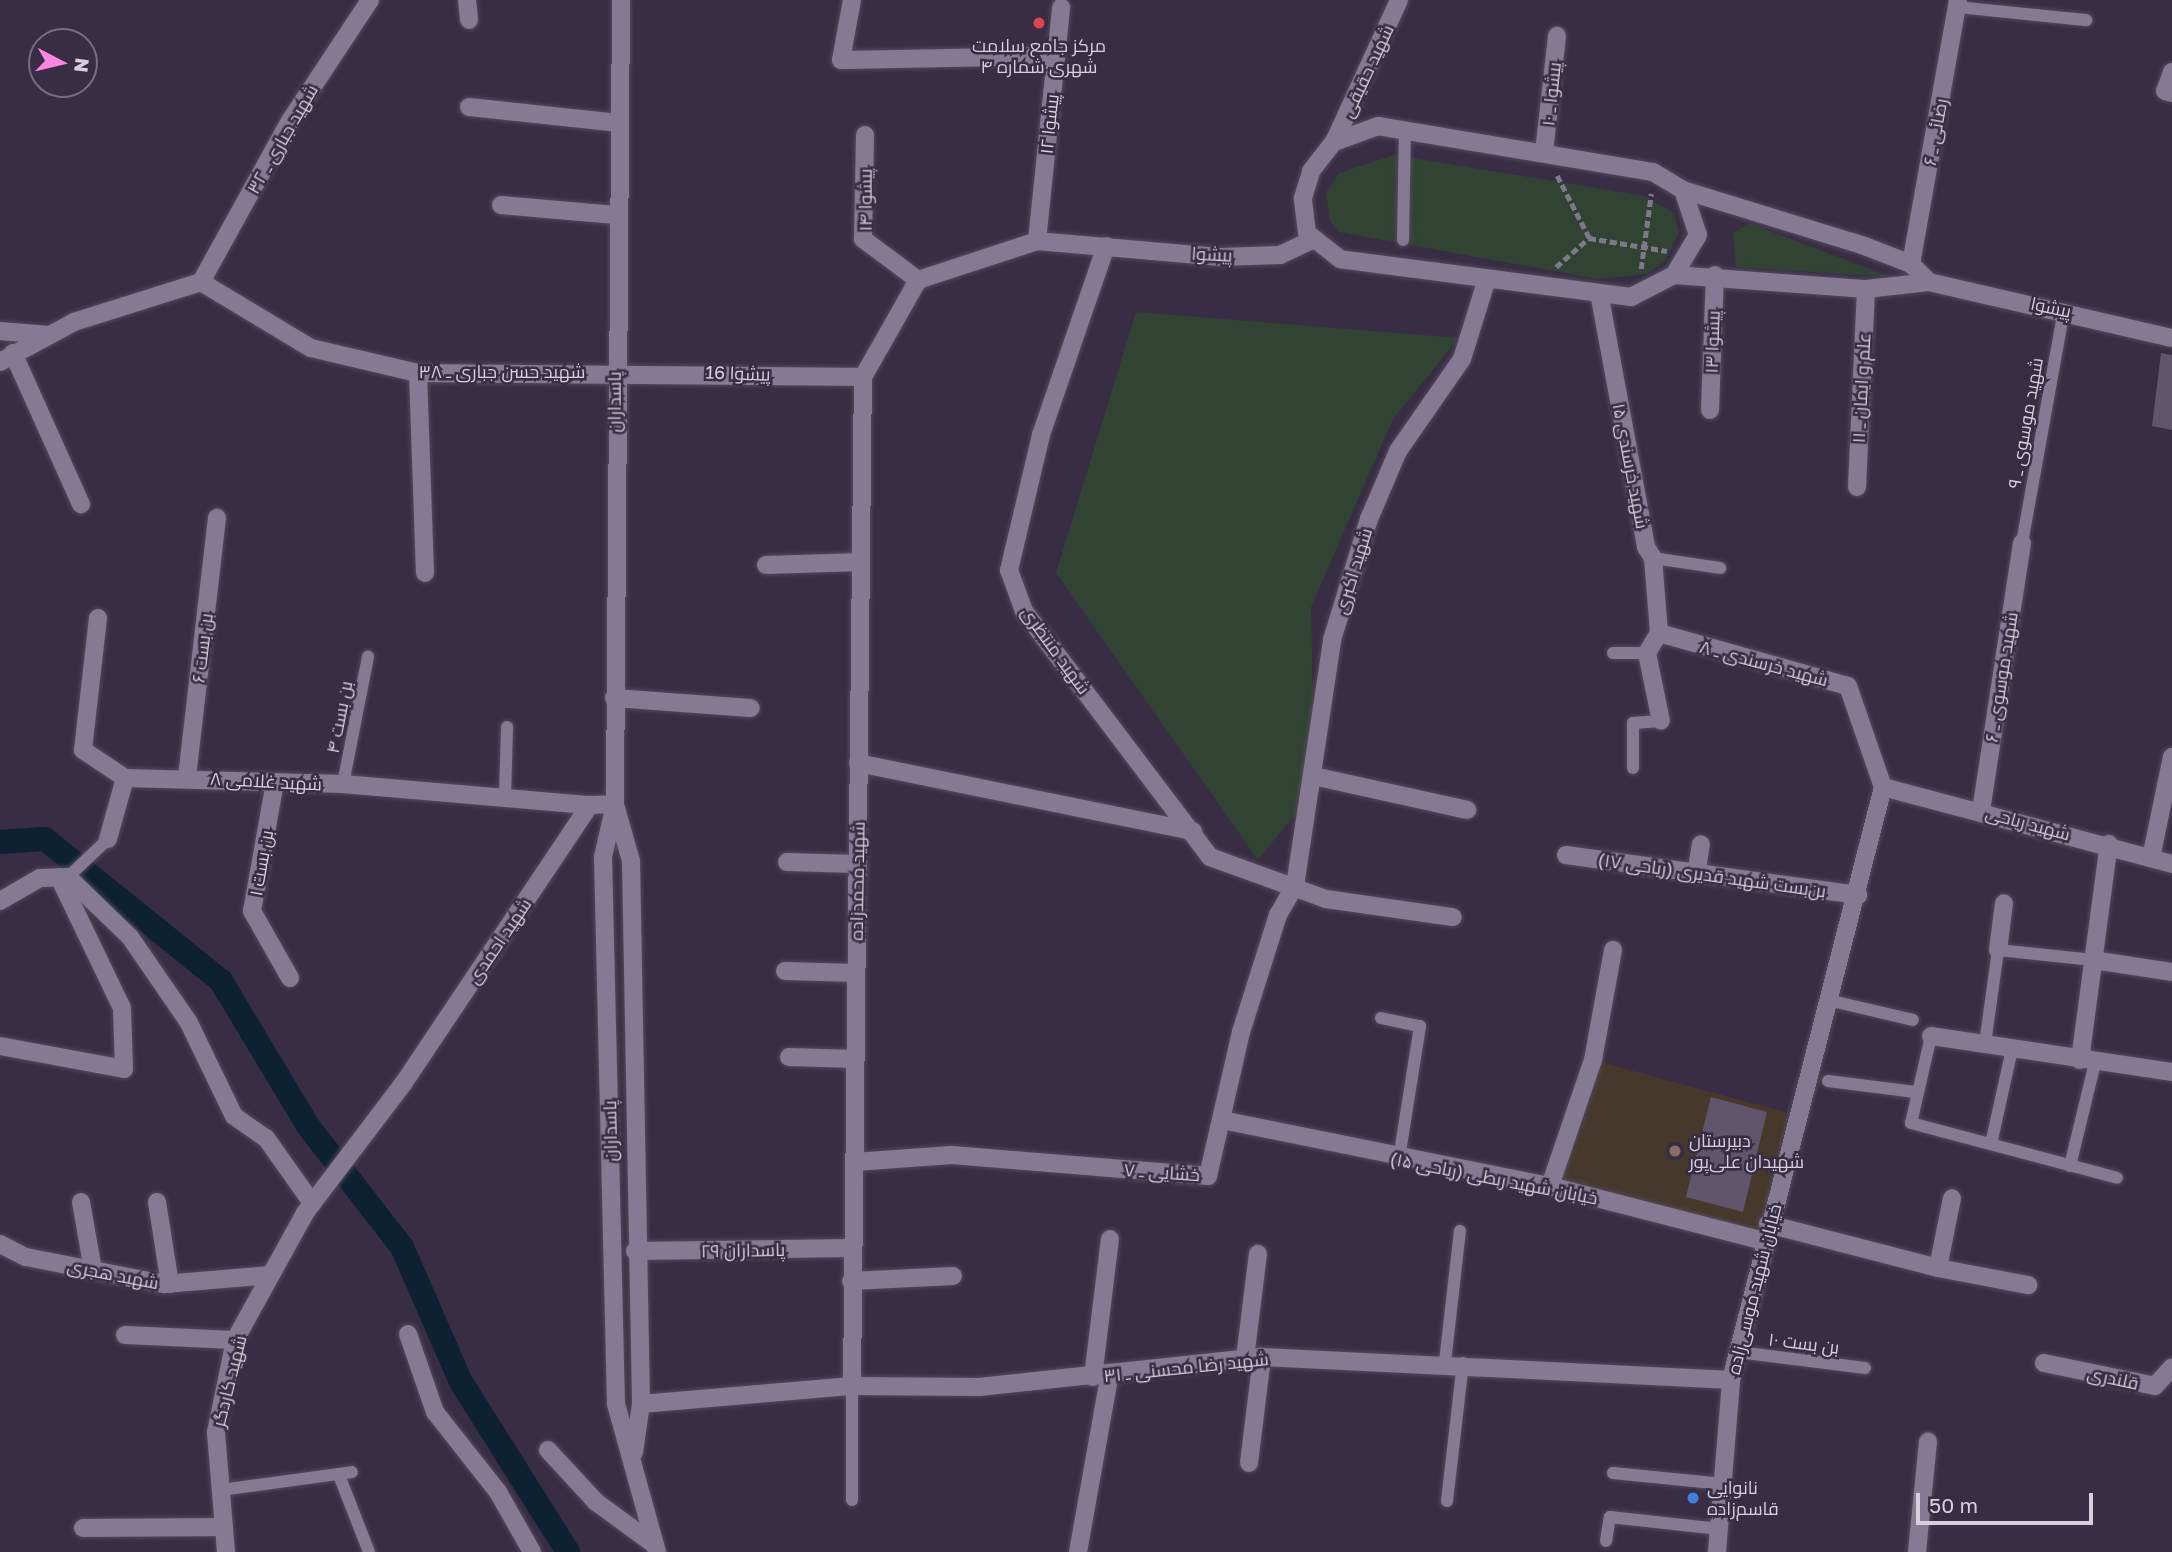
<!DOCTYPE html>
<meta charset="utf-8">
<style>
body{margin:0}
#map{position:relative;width:2172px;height:1552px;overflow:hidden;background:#382d44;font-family:"Golos Text",Cairo,sans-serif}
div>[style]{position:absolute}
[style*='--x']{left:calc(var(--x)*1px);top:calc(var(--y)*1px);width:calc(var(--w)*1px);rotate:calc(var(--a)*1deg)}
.education>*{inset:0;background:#46382a}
.green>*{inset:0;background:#314333}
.canal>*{height:24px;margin:-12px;padding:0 12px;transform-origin:12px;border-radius:12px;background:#0d2133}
.building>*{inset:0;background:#61556e}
.path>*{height:4.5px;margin-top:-2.25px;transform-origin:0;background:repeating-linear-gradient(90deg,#7f778a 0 7px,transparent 0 10.5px)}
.roads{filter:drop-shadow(0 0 2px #53495c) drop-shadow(0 0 2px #53495c)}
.service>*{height:12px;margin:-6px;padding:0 6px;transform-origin:6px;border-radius:6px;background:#857993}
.minor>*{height:18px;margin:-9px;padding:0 9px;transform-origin:9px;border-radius:9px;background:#857993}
.tertiary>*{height:18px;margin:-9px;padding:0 9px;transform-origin:9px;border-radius:9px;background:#857993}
.dots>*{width:19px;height:19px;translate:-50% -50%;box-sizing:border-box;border:4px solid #382d44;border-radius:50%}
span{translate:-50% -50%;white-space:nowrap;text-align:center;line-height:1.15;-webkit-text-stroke:5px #382d44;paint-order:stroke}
.poi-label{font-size:18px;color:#d6d0de}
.left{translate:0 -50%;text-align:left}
.street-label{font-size:18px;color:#d6d0de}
.north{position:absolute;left:28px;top:28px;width:70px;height:70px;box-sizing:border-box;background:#382d44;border:2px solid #776e82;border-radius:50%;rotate:97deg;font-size:19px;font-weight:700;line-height:28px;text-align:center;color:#d6d0de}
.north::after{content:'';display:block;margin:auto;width:24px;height:32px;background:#fc86e3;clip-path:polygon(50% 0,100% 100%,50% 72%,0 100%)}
.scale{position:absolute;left:1916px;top:1493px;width:177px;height:32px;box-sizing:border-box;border:4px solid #d6d0de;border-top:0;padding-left:9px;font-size:21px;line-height:24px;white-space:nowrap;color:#d6d0de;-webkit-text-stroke:5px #382d44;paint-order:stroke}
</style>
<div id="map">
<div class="education">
<div style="clip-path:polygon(1593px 1060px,1799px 1116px,1764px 1241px,1550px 1186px)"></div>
</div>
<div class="green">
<div style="clip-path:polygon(1394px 155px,1645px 196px,1674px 213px,1679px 233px,1665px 261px,1647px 274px,1598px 279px,1339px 232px,1330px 221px,1326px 193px,1339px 173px)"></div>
<div style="clip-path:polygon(1749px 223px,1891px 277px,1736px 267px,1733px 233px)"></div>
<div style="clip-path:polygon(1136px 312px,1459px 338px,1393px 419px,1311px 607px,1315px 790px,1258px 860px,1056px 573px)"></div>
</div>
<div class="canal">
<div style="--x:0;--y:842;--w:45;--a:-3.8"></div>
<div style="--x:45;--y:839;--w:226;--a:38.9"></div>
<div style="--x:221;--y:981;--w:169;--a:59"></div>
<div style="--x:308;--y:1126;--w:153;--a:52.2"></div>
<div style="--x:402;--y:1247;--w:147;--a:66.4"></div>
<div style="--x:461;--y:1382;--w:201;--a:57.8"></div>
</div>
<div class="building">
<div style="clip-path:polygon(2161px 353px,2172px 355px,2172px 430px,2152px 426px)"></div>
<div style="clip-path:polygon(1711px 1097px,1767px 1112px,1743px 1212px,1686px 1197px)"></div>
</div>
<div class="path">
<div style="--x:1589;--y:238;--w:79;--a:9.5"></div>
<div style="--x:1556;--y:267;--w:44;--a:-41.3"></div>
<div style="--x:1589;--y:238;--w:70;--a:-117.3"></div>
<div style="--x:1641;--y:269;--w:76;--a:-82.4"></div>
</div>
<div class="roads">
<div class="service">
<div style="--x:1957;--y:7;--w:130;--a:5.8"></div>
<div style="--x:1403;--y:240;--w:110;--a:-89"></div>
<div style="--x:2022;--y:543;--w:237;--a:-79.8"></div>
<div style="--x:1653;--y:558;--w:68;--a:8.5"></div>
<div style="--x:1613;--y:653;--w:34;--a:0"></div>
<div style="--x:1633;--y:768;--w:45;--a:-90"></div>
<div style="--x:1633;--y:723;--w:28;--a:-4"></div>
<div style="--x:343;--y:784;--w:130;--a:-78.9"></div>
<div style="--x:505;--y:796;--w:69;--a:-88.3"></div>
<div style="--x:68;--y:877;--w:55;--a:-43.5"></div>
<div style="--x:1832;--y:1001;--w:83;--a:13.2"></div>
<div style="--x:1381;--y:1018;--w:40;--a:12"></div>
<div style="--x:1420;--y:1026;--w:135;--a:99"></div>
<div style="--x:1931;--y:1036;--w:89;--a:102.9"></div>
<div style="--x:1911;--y:1123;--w:213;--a:14.9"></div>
<div style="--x:1985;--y:1044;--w:95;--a:-82.1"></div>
<div style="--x:1998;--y:950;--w:96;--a:6"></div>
<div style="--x:1828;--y:1081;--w:88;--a:7.2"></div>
<div style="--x:1991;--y:1144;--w:97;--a:-77.5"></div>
<div style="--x:2070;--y:1166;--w:106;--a:-76.4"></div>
<div style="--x:1738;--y:1352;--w:128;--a:7.2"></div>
<div style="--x:1445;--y:1362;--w:132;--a:-83.5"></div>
<div style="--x:1613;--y:1473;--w:111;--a:5.7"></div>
<div style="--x:339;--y:1475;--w:83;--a:68.7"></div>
<div style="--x:221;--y:1490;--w:132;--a:-7.8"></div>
<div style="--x:852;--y:1500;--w:114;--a:-90"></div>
<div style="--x:1447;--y:1501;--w:139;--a:-83.4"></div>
<div style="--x:1606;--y:1541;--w:24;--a:-81"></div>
<div style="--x:1610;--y:1517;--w:110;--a:6.3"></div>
</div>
<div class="minor">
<div style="--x:467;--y:0;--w:20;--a:84"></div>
<div style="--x:852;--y:0;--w:61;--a:100.4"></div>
<div style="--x:841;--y:60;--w:215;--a:-1.1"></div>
<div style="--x:2172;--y:72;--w:20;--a:110"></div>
<div style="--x:2165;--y:91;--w:7;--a:16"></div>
<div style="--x:469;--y:107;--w:150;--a:6.1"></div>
<div style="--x:865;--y:135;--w:104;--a:91.1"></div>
<div style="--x:863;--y:239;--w:69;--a:36.7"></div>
<div style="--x:1544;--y:152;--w:117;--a:-83.6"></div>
<div style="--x:501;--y:205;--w:115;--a:5"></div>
<div style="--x:1037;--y:241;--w:235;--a:-84.1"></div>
<div style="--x:1106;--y:246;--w:200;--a:109"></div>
<div style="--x:1041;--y:435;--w:139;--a:103.3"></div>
<div style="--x:1009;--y:570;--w:44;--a:69.9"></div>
<div style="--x:1024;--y:611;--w:308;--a:52.9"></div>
<div style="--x:1210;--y:857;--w:123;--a:19.9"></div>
<div style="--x:1326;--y:899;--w:128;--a:8.1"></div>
<div style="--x:1911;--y:264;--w:268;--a:-79.9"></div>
<div style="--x:201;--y:282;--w:128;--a:31"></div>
<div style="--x:311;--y:348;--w:110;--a:13.2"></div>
<div style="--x:418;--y:373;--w:445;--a:0.5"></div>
<div style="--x:201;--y:282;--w:184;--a:-61.1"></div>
<div style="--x:290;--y:121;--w:145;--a:-56.5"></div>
<div style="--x:1600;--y:298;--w:253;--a:79.5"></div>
<div style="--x:1646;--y:547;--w:13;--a:58"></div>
<div style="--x:1653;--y:558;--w:75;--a:85.4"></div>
<div style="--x:0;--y:331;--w:49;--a:4.7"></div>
<div style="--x:13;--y:353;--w:166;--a:65.8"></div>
<div style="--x:0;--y:362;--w:84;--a:-28.4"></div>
<div style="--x:74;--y:322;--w:133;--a:-17.5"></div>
<div style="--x:418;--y:373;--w:200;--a:88"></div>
<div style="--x:1710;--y:410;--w:135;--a:-87.9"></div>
<div style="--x:1857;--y:487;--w:198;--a:-87.4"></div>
<div style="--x:766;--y:565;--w:95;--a:-1.8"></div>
<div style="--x:98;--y:618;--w:133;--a:96.5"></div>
<div style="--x:83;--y:750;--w:50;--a:33.7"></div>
<div style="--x:125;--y:778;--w:218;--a:1.6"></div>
<div style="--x:343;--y:784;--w:248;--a:4.9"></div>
<div style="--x:1659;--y:633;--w:196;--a:15.7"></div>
<div style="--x:1848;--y:686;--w:107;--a:70.9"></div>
<div style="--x:1659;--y:633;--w:23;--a:121"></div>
<div style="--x:1647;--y:653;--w:69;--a:78.4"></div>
<div style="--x:614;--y:698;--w:137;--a:4.2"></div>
<div style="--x:858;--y:763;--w:342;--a:11.5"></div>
<div style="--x:1313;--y:776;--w:158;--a:12.4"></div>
<div style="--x:187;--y:777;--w:261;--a:-83.4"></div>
<div style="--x:275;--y:782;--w:131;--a:100.1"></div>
<div style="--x:252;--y:911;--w:77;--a:60.4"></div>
<div style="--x:1883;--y:787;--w:299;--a:14.9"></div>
<div style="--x:1981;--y:811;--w:271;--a:-81.3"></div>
<div style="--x:108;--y:839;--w:63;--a:-74.4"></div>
<div style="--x:1566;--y:855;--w:295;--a:7.8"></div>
<div style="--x:2151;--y:858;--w:103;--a:-78.3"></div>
<div style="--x:787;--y:862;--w:70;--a:1.6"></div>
<div style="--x:1696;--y:875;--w:31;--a:-81"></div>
<div style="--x:0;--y:901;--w:46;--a:-29.9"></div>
<div style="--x:40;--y:878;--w:28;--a:-2"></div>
<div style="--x:68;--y:877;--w:86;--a:44.1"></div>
<div style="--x:130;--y:937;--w:104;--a:55.5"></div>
<div style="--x:189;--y:1023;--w:103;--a:64.2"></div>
<div style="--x:234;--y:1116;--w:39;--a:35"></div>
<div style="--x:266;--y:1138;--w:80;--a:54.7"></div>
<div style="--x:1998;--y:950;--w:47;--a:-82.7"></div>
<div style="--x:2093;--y:960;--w:80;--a:8.6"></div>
<div style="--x:785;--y:971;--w:71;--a:1.6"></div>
<div style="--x:1931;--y:1036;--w:244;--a:8.5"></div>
<div style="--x:0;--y:1046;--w:126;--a:10.5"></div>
<div style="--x:124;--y:1069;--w:61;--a:-91.9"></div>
<div style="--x:122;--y:1008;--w:145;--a:-115.7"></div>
<div style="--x:789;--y:1057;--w:66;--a:1.7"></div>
<div style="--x:2080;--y:1060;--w:218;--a:-82.4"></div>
<div style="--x:1222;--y:1120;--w:335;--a:11.4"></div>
<div style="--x:1550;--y:1186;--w:221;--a:14.4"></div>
<div style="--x:854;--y:1162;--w:98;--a:-4.1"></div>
<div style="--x:952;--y:1155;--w:257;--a:4.7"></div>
<div style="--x:1208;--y:1176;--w:148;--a:-77.1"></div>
<div style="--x:1241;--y:1032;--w:123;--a:-72.5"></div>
<div style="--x:1278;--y:915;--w:34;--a:-60"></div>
<div style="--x:1295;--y:886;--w:249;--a:-81.4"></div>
<div style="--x:1332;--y:640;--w:127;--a:-73"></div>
<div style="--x:1369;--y:519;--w:74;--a:-66.9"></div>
<div style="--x:1398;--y:451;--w:112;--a:-55.2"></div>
<div style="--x:1462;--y:359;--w:81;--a:-72.7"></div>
<div style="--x:1550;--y:1186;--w:133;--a:-71.2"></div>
<div style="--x:1593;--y:1060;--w:112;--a:-79.7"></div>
<div style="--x:81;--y:1202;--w:69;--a:80"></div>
<div style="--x:157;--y:1202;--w:83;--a:81"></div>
<div style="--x:1768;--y:1224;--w:176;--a:14.5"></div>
<div style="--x:1938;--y:1268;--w:71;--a:-78.7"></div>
<div style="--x:0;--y:1244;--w:29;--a:27"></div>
<div style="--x:26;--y:1257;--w:141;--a:11.1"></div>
<div style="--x:164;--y:1284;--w:107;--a:-4.8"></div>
<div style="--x:635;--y:1251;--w:216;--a:-0.8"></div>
<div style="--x:1938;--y:1268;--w:92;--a:10.7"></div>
<div style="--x:851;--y:1281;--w:102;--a:-2.8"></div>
<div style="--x:408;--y:1334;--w:83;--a:70.9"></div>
<div style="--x:435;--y:1412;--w:102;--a:51.8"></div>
<div style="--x:498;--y:1492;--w:69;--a:60.5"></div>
<div style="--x:125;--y:1335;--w:110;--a:2.6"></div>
<div style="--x:1245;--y:1358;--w:105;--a:-82.9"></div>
<div style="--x:2044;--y:1363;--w:113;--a:11.7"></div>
<div style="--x:2155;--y:1386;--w:25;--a:-48"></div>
<div style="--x:1093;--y:1377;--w:139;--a:-83"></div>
<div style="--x:852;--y:1386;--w:1009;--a:-89.38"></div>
<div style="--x:863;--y:377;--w:112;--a:-60.4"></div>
<div style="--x:918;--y:280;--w:125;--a:-18.1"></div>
<div style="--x:1037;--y:241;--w:185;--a:5"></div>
<div style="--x:1221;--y:257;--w:59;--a:-1.9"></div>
<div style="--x:1280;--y:255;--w:38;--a:-25"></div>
<div style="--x:641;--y:1404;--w:212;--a:-4.9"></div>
<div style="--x:852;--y:1386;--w:127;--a:0.5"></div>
<div style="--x:979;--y:1387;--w:285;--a:-6.1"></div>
<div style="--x:1262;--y:1357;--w:470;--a:2.8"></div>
<div style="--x:548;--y:1450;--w:71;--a:47.3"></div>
<div style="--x:596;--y:1502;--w:73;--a:36.1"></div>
<div style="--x:1249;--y:1463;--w:107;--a:-83"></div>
<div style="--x:83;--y:1528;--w:141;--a:-0.4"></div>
<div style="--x:226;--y:1552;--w:120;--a:-94.8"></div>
<div style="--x:216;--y:1432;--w:94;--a:-78.3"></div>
<div style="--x:235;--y:1340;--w:145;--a:-61.1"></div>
<div style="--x:305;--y:1213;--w:162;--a:-52.8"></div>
<div style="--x:403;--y:1084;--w:336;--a:-56.2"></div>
<div style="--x:590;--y:805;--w:25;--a:-2"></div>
<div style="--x:1078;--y:1552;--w:182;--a:-79.9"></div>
<div style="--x:1717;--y:1552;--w:173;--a:-85.3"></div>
<div style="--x:1731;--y:1380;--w:612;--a:-75.62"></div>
<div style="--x:1917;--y:1552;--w:111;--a:-84.3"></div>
</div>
<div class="tertiary">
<div style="--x:621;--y:0;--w:804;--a:90.43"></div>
<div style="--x:615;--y:804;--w:54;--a:102.8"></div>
<div style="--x:603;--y:857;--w:547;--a:88.64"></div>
<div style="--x:616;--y:1404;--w:154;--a:74.5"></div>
<div style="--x:1378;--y:126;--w:279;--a:9.5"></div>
<div style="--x:1653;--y:172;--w:35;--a:31"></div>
<div style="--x:1683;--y:190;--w:47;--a:71.6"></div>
<div style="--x:1698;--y:235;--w:47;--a:121"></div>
<div style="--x:1674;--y:275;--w:48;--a:152.9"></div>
<div style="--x:1631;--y:297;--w:293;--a:-172.6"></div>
<div style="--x:1340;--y:259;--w:42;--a:-141.8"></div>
<div style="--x:1307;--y:233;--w:35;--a:-97"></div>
<div style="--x:1303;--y:198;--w:28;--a:-73"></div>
<div style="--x:1311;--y:171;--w:37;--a:-52"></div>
<div style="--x:1334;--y:142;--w:47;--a:-20"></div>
<div style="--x:1334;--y:142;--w:156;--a:-65.4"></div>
<div style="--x:1683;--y:190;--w:187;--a:17.1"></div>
<div style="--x:1862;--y:245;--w:53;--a:21.2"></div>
<div style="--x:1911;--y:264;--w:25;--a:45"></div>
<div style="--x:1674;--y:275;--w:193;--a:4.2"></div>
<div style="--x:1866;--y:289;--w:63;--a:-6.3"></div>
<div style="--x:1929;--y:282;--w:249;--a:13"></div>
<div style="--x:616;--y:808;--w:55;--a:74.2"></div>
<div style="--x:631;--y:861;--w:543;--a:88.94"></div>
<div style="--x:641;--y:1404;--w:49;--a:98.3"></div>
</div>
</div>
<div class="dots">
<div style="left:1039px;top:23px;background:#e0444e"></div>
<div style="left:1675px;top:1151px;background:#8d6e63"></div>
<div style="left:1693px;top:1498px;background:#3f7fe0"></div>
</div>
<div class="poi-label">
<span style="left:1039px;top:56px">مرکز جامع سلامت<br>شهری شماره ۴</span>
<span class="left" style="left:1689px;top:1151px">دبیرستان<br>شهیدان علی‌پور</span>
<span class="left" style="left:1707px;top:1498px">نانوایی<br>قاسم‌زاده</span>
</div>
<div class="street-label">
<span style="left:1367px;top:71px;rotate:-65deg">شهید حقیقی</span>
<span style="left:1551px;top:94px;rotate:-84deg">پیشوا ـ ۱۰</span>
<span style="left:1049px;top:124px;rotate:-84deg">پیشوا ۱۲</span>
<span style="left:1935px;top:132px;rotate:-80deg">رضائی ـ ۶</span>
<span style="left:282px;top:139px;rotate:-60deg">شهید جباری ـ ۳۲</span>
<span style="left:865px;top:200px;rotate:-90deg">پیشوا ۱۴</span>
<span style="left:1212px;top:254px;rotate:3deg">پیشوا</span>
<span style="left:2051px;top:307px;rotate:12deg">پیشوا</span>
<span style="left:1712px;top:342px;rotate:-88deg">پیشوا ۱۳</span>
<span style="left:502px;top:371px">شهید حسن جباری ـ ۳۸</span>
<span style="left:738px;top:373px;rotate:2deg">پیشوا 16</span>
<span style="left:1861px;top:388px;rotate:-87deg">علم و ایمان ـ ۱۱</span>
<span style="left:614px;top:402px;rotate:-90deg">پاسداران</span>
<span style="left:2025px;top:423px;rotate:-80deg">شهید موسوی ـ ۹</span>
<span style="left:1631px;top:466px;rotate:79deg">شهید خرسندی ۱۵</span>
<span style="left:1353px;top:571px;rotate:-73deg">شهید اکبری</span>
<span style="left:202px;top:648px;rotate:-83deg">بن بست ۶</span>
<span style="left:1056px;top:650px;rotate:54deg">شهید منتظری</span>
<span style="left:1764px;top:663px;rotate:15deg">شهید خرسندی ـ ۸</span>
<span style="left:2001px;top:677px;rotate:-81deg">شهید موسوی ـ ۶</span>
<span style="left:339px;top:717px;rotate:-79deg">بن بست ۴</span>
<span style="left:266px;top:781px;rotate:3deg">۸ شهید غلامی</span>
<span style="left:2028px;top:823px;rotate:15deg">شهید ریاحی</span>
<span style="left:261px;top:863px;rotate:-80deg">بن بست ۱</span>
<span style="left:1712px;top:875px;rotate:8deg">بن‌بست شهید قدیری (ریاحی ۱۷)</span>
<span style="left:857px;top:881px;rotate:-89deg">شهید محمدزاده</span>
<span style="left:499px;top:941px;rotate:-56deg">شهید احمدی</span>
<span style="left:610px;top:1131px;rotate:-91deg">پاسداران</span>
<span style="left:1162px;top:1172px;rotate:4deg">خشایی ـ ۷</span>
<span style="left:1494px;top:1178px;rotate:11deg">خیابان شهید ربطی (ریاحی ۱۵)</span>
<span style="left:743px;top:1250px;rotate:-1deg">پاسداران ۲۹</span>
<span style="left:113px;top:1274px;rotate:11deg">شهید هجری</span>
<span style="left:1754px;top:1289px;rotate:-76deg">خیابان شهید موسی‌زاده</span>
<span style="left:1804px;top:1343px;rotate:7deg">بن بست ۱۰</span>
<span style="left:1186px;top:1367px;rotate:-6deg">شهید رضا محسنی ـ ۳۱</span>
<span style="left:2113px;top:1378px;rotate:12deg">قلندری</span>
<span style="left:229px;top:1381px;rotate:-76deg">شهید کاردگر</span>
</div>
<div class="north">N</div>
<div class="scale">50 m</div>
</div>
